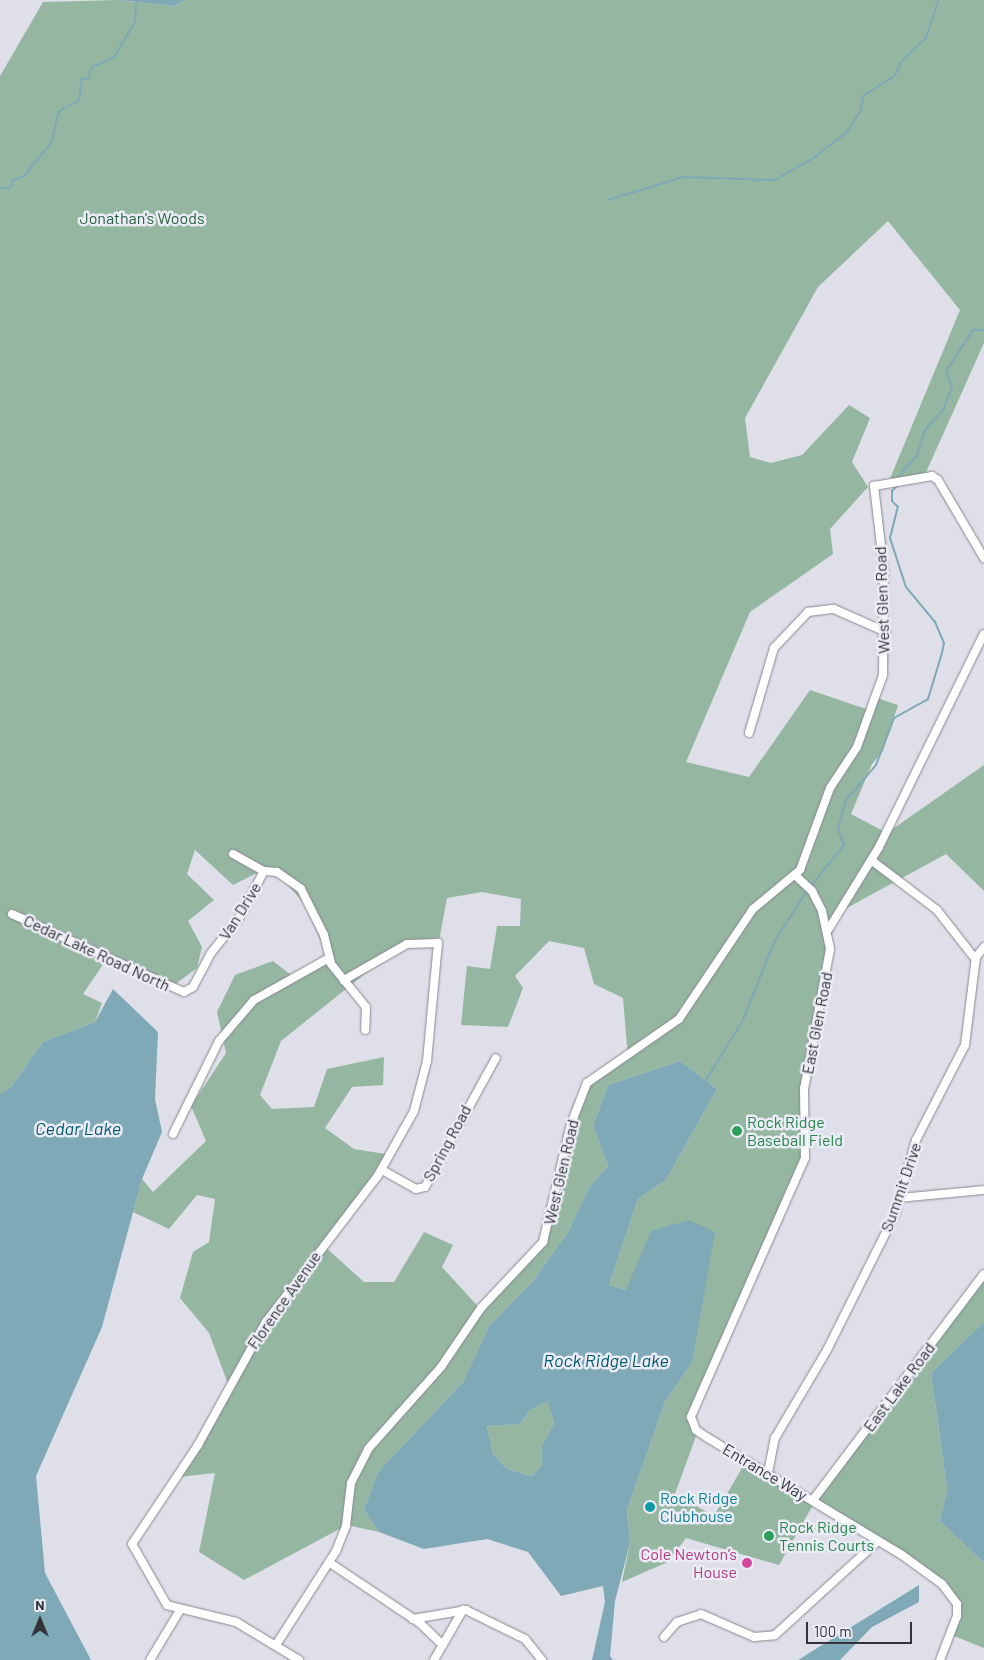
<!DOCTYPE html>
<meta charset="utf-8">
<style>
body{margin:0}
#map{position:relative;width:984px;height:1660px;overflow:hidden;background:#dedfe8;font-family:Barlow,sans-serif}
div>[style]{position:absolute}
[style*='--x']{left:calc(var(--x)*1px);top:calc(var(--y)*1px);width:calc(var(--w)*1px);rotate:calc(var(--a)*1deg)}
.green>*{inset:0;background:#95b7a1}
.water>*{inset:0;background:#7fa9b7}
.stream>*{height:2px;margin:-1px;padding:0 1px;transform-origin:1px;border-radius:1px;background:#7fa9b7}
.roads{filter:drop-shadow(0 0 1px #878890) drop-shadow(0 0 1px #878890)}
.minor>*{height:8px;margin:-4px;padding:0 4px;transform-origin:4px;border-radius:4px;background:#fff}
.dots>*{width:14px;height:14px;translate:-50% -50%;box-sizing:border-box;border:2px solid #ebecf5;border-radius:50%}
span{translate:-50% -50%;white-space:nowrap;text-align:center;line-height:1.15;-webkit-text-stroke:5px #ebecf5;paint-order:stroke}
.park-label{font-size:16px;color:#286143}
.street-label{font-size:16px;color:#343538}
.leisure-label{font-size:16px;color:#27864d}
.left{translate:0 -50%;text-align:left}
.culture-label{font-size:16px;color:#0d838f}
.hotel-label{font-size:16px;color:#b23c85}
.right{translate:-100% -50%;text-align:right}
.water-label{font-size:18px;color:#005a6e;font-style:italic}
.north{position:absolute;left:15px;top:1595px;width:50px;height:50px;-webkit-text-stroke:4px #ebecf5;paint-order:stroke;rotate:0deg;font-size:14px;font-weight:700;line-height:20px;text-align:center;color:#343538}
.north::after{content:'';display:block;margin:auto;width:18px;height:22px;background:#343538;clip-path:polygon(50% 0,100% 100%,50% 72%,0 100%)}
.scale{position:absolute;left:806px;top:1622px;width:106px;height:22px;box-sizing:border-box;border:2px solid #343538;border-top:0;padding-left:6px;font-size:15px;line-height:18px;white-space:nowrap;color:#343538;-webkit-text-stroke:4px #ebecf5;paint-order:stroke}
</style>
<div id="map">
<div class="green">
<div style="clip-path:polygon(evenodd,119px 0,173px 6px,186px 0,984px 0,984px 343px,923px 479px,889px 481px,960px 310px,888px 221px,818px 287px,745px 418px,750px 457px,771px 463px,802px 455px,849px 405px,870px 418px,852px 462px,868px 487px,830px 529px,833px 554px,750px 612px,686px 762px,749px 777px,810px 690px,872px 711px,877px 698px,898px 705px,883px 751px,872px 764px,851px 814px,887px 833px,984px 765px,984px 891px,946px 854px,834px 915px,826px 993px,806px 1077px,806px 1159px,690px 1418px,696px 1436px,675px 1494px,714px 1516px,745px 1463px,813px 1504px,984px 1278px,984px 1322px,931px 1373px,947px 1489px,940px 1521px,984px 1563px,984px 1648px,954px 1636px,959px 1614px,944px 1583px,813px 1505px,779px 1565px,686px 1538px,668px 1562px,622px 1582px,630px 1543px,627px 1510px,665px 1402px,692px 1363px,626px 1290px,609px 1285px,638px 1199px,666px 1180px,717px 1089px,680px 1061px,608px 1085px,593px 1126px,608px 1166px,590px 1186px,568px 1232px,533px 1281px,489px 1326px,463px 1382px,378px 1472px,364px 1510px,379px 1532px,347px 1525px,244px 1580px,199px 1552px,215px 1473px,178px 1477px,228px 1384px,209px 1333px,180px 1298px,193px 1252px,209px 1242px,215px 1199px,197px 1195px,169px 1229px,133px 1212px,142px 1179px,153px 1192px,206px 1141px,191px 1106px,226px 1053px,217px 1012px,235px 975px,273px 961px,291px 975px,327px 955px,305px 904px,273px 869px,268px 867px,233px 885px,195px 850px,187px 874px,214px 900px,188px 921px,202px 947px,197px 968px,174px 985px,108px 957px,83px 994px,102px 1003px,95px 1022px,43px 1042px,10px 1088px,0 1094px,0 76px,43px 2px,119px 0,482px 892px,521px 899px,520px 926px,497px 926px,490px 969px,467px 966px,461px 1025px,508px 1027px,523px 988px,515px 976px,549px 941px,584px 948px,594px 984px,623px 998px,628px 1058px,586px 1086px,548px 1233px,483px 1312px,442px 1267px,453px 1245px,424px 1232px,394px 1282px,364px 1282px,323px 1245px,392px 1155px,354px 1149px,325px 1128px,352px 1087px,383px 1085px,384px 1057px,327px 1069px,314px 1107px,272px 1109px,260px 1095px,281px 1041px,391px 953px,439px 941px,447px 898px,482px 892px)"></div>
<div style="clip-path:polygon(547px 1400px,554px 1423px,542px 1446px,542px 1465px,532px 1476px,507px 1469px,493px 1454px,487px 1426px,520px 1424px,530px 1410px)"></div>
</div>
<div class="water">
<div style="clip-path:polygon(119px 0,186px 0,173px 6px)"></div>
<div style="clip-path:polygon(113px 989px,158px 1032px,155px 1099px,162px 1132px,142px 1179px,102px 1327px,36px 1476px,45px 1573px,91px 1660px,0 1660px,0 1094px,10px 1088px,43px 1042px,95px 1022px)"></div>
<div style="clip-path:polygon(evenodd,680px 1061px,717px 1089px,666px 1180px,638px 1199px,609px 1285px,626px 1290px,651px 1231px,689px 1220px,715px 1232px,692px 1363px,665px 1402px,627px 1510px,630px 1543px,615px 1601px,610px 1656px,613px 1660px,592px 1660px,605px 1602px,603px 1586px,561px 1596px,528px 1552px,487px 1539px,424px 1549px,379px 1532px,364px 1510px,378px 1472px,463px 1382px,489px 1326px,533px 1281px,568px 1232px,590px 1186px,608px 1166px,593px 1126px,608px 1085px,680px 1061px,547px 1401px,554px 1423px,542px 1446px,542px 1465px,532px 1476px,507px 1469px,493px 1454px,487px 1426px,520px 1424px,530px 1410px,547px 1401px)"></div>
<div style="clip-path:polygon(984px 1322px,984px 1563px,940px 1521px,947px 1489px,931px 1373px)"></div>
<div style="clip-path:polygon(919px 1585px,919px 1602px,872px 1627px,840px 1660px,798px 1660px)"></div>
</div>
<div class="stream">
<div style="--x:0;--y:188;--w:10;--a:0"></div>
<div style="--x:10;--y:188;--w:9;--a:-69"></div>
<div style="--x:13;--y:180;--w:12;--a:-20"></div>
<div style="--x:24;--y:176;--w:43;--a:-50.7"></div>
<div style="--x:51;--y:143;--w:33;--a:-76"></div>
<div style="--x:59;--y:111;--w:23;--a:-29"></div>
<div style="--x:79;--y:100;--w:21;--a:-82"></div>
<div style="--x:82;--y:79;--w:6;--a:-9"></div>
<div style="--x:88;--y:78;--w:12;--a:-70"></div>
<div style="--x:92;--y:67;--w:24;--a:-24"></div>
<div style="--x:114;--y:57;--w:41;--a:-59"></div>
<div style="--x:135;--y:22;--w:18;--a:-87"></div>
<div style="--x:608;--y:200;--w:78;--a:-17"></div>
<div style="--x:683;--y:177;--w:92;--a:1.9"></div>
<div style="--x:775;--y:180;--w:46;--a:-29.9"></div>
<div style="--x:815;--y:157;--w:42;--a:-38.2"></div>
<div style="--x:848;--y:131;--w:26;--a:-59"></div>
<div style="--x:861;--y:109;--w:13;--a:-81"></div>
<div style="--x:863;--y:96;--w:38;--a:-33"></div>
<div style="--x:895;--y:75;--w:14;--a:-65"></div>
<div style="--x:901;--y:62;--w:35;--a:-44"></div>
<div style="--x:926;--y:38;--w:40;--a:-72"></div>
<div style="--x:898;--y:477;--w:29;--a:-49"></div>
<div style="--x:917;--y:455;--w:26;--a:-72"></div>
<div style="--x:925;--y:430;--w:27;--a:-48"></div>
<div style="--x:943;--y:410;--w:24;--a:-68"></div>
<div style="--x:952;--y:388;--w:18;--a:-109"></div>
<div style="--x:946;--y:371;--w:49;--a:-56.6"></div>
<div style="--x:973;--y:330;--w:11;--a:0"></div>
<div style="--x:811;--y:886;--w:53;--a:-51.2"></div>
<div style="--x:844;--y:845;--w:17;--a:-111"></div>
<div style="--x:838;--y:829;--w:30;--a:-75"></div>
<div style="--x:846;--y:800;--w:46;--a:-49.4"></div>
<div style="--x:876;--y:765;--w:50;--a:-69"></div>
<div style="--x:894;--y:718;--w:39;--a:-29"></div>
<div style="--x:928;--y:699;--w:48;--a:-73.1"></div>
<div style="--x:942;--y:653;--w:10;--a:-79"></div>
<div style="--x:944;--y:643;--w:23;--a:-113"></div>
<div style="--x:935;--y:622;--w:45;--a:-129.6"></div>
<div style="--x:906;--y:587;--w:52;--a:-108.1"></div>
<div style="--x:890;--y:538;--w:32;--a:-76"></div>
<div style="--x:898;--y:507;--w:8;--a:-135"></div>
<div style="--x:892;--y:501;--w:10;--a:-90"></div>
<div style="--x:892;--y:491;--w:7;--a:-45"></div>
<div style="--x:706;--y:1080;--w:70;--a:-58.3"></div>
<div style="--x:743;--y:1020;--w:84;--a:-68.3"></div>
<div style="--x:774;--y:942;--w:63;--a:-57.3"></div>
</div>
<div class="roads">
<div class="minor">
<div style="--x:749;--y:733;--w:89;--a:-73.6"></div>
<div style="--x:774;--y:648;--w:50;--a:-46.6"></div>
<div style="--x:808;--y:612;--w:26;--a:-7"></div>
<div style="--x:834;--y:609;--w:57;--a:23.9"></div>
<div style="--x:233;--y:854;--w:35;--a:29"></div>
<div style="--x:871;--y:860;--w:83;--a:37.1"></div>
<div style="--x:937;--y:910;--w:63;--a:52"></div>
<div style="--x:796;--y:876;--w:22;--a:43"></div>
<div style="--x:812;--y:891;--w:22;--a:63"></div>
<div style="--x:822;--y:911;--w:39;--a:78"></div>
<div style="--x:830;--y:949;--w:142;--a:100.5"></div>
<div style="--x:804;--y:1089;--w:69;--a:89.2"></div>
<div style="--x:805;--y:1158;--w:283;--a:113.8"></div>
<div style="--x:691;--y:1417;--w:14;--a:69"></div>
<div style="--x:696;--y:1430;--w:14;--a:34"></div>
<div style="--x:708;--y:1438;--w:227;--a:31.1"></div>
<div style="--x:902;--y:1555;--w:49;--a:35.9"></div>
<div style="--x:942;--y:1584;--w:25;--a:53"></div>
<div style="--x:957;--y:1604;--w:12;--a:90"></div>
<div style="--x:957;--y:1616;--w:47;--a:111.1"></div>
<div style="--x:12;--y:914;--w:189;--a:24.4"></div>
<div style="--x:184;--y:992;--w:10;--a:-29"></div>
<div style="--x:193;--y:987;--w:38;--a:-62"></div>
<div style="--x:211;--y:953;--w:45;--a:-51.3"></div>
<div style="--x:239;--y:918;--w:53;--a:-62"></div>
<div style="--x:264;--y:871;--w:13;--a:4"></div>
<div style="--x:277;--y:872;--w:29;--a:35"></div>
<div style="--x:301;--y:889;--w:51;--a:63.4"></div>
<div style="--x:324;--y:935;--w:30;--a:76"></div>
<div style="--x:331;--y:964;--w:55;--a:50.9"></div>
<div style="--x:366;--y:1007;--w:23;--a:92"></div>
<div style="--x:828;--y:930;--w:97;--a:-58.4"></div>
<div style="--x:879;--y:847;--w:237;--a:-63.8"></div>
<div style="--x:173;--y:1134;--w:104;--a:-63.7"></div>
<div style="--x:219;--y:1041;--w:54;--a:-49.5"></div>
<div style="--x:254;--y:1000;--w:86;--a:-29.2"></div>
<div style="--x:382;--y:1170;--w:39;--a:29"></div>
<div style="--x:416;--y:1189;--w:9;--a:-13"></div>
<div style="--x:425;--y:1187;--w:147;--a:-61.2"></div>
<div style="--x:899;--y:1198;--w:85;--a:-5.4"></div>
<div style="--x:768;--y:1473;--w:36;--a:-79"></div>
<div style="--x:775;--y:1438;--w:102;--a:-59.4"></div>
<div style="--x:827;--y:1350;--w:152;--a:-63.4"></div>
<div style="--x:895;--y:1214;--w:77;--a:-74.2"></div>
<div style="--x:916;--y:1140;--w:107;--a:-62.7"></div>
<div style="--x:965;--y:1045;--w:89;--a:-82.9"></div>
<div style="--x:976;--y:957;--w:13;--a:-51"></div>
<div style="--x:813;--y:1500;--w:283;--a:-52.9"></div>
<div style="--x:330;--y:1563;--w:110;--a:33.8"></div>
<div style="--x:421;--y:1624;--w:30;--a:44"></div>
<div style="--x:413;--y:1619;--w:54;--a:-9.6"></div>
<div style="--x:466;--y:1610;--w:66;--a:26.2"></div>
<div style="--x:525;--y:1639;--w:27;--a:51"></div>
<div style="--x:664;--y:1637;--w:20;--a:-49"></div>
<div style="--x:677;--y:1622;--w:25;--a:-18"></div>
<div style="--x:701;--y:1614;--w:58;--a:23.5"></div>
<div style="--x:754;--y:1637;--w:21;--a:-5"></div>
<div style="--x:775;--y:1635;--w:139;--a:-42.4"></div>
<div style="--x:276;--y:1645;--w:112;--a:-57.4"></div>
<div style="--x:336;--y:1551;--w:27;--a:-68"></div>
<div style="--x:346;--y:1526;--w:43;--a:-83.4"></div>
<div style="--x:351;--y:1483;--w:38;--a:-63"></div>
<div style="--x:368;--y:1449;--w:110;--a:-48.3"></div>
<div style="--x:441;--y:1367;--w:71;--a:-55.9"></div>
<div style="--x:481;--y:1308;--w:91;--a:-46.8"></div>
<div style="--x:543;--y:1242;--w:121;--a:-76.7"></div>
<div style="--x:571;--y:1124;--w:44;--a:-68.7"></div>
<div style="--x:587;--y:1083;--w:112;--a:-34.8"></div>
<div style="--x:679;--y:1019;--w:133;--a:-56.1"></div>
<div style="--x:753;--y:909;--w:61;--a:-39.7"></div>
<div style="--x:800;--y:870;--w:87;--a:-69.9"></div>
<div style="--x:830;--y:788;--w:49;--a:-56.6"></div>
<div style="--x:857;--y:747;--w:77;--a:-70.1"></div>
<div style="--x:883;--y:675;--w:104;--a:-89.4"></div>
<div style="--x:884;--y:571;--w:86;--a:-96.7"></div>
<div style="--x:874;--y:486;--w:59;--a:-9.8"></div>
<div style="--x:932;--y:476;--w:7;--a:34"></div>
<div style="--x:938;--y:480;--w:91;--a:59.5"></div>
<div style="--x:150;--y:1660;--w:58;--a:-59"></div>
<div style="--x:299;--y:1660;--w:74;--a:-148.9"></div>
<div style="--x:236;--y:1622;--w:71;--a:-166.2"></div>
<div style="--x:167;--y:1605;--w:70;--a:-119.8"></div>
<div style="--x:132;--y:1544;--w:119;--a:-56.3"></div>
<div style="--x:198;--y:1445;--w:141;--a:-61.1"></div>
<div style="--x:266;--y:1322;--w:183;--a:-52.6"></div>
<div style="--x:377;--y:1177;--w:76;--a:-60.7"></div>
<div style="--x:414;--y:1111;--w:52;--a:-75.4"></div>
<div style="--x:427;--y:1061;--w:119;--a:-84.7"></div>
<div style="--x:438;--y:943;--w:31;--a:178"></div>
<div style="--x:407;--y:944;--w:73;--a:150.3"></div>
<div style="--x:434;--y:1660;--w:58;--a:-59.9"></div>
</div>
</div>
<div class="dots">
<div style="left:737px;top:1131px;background:#2e9e5b"></div>
<div style="left:650px;top:1507px;background:#0f9aa8"></div>
<div style="left:769px;top:1536px;background:#2e9e5b"></div>
<div style="left:747px;top:1563px;background:#d1479c"></div>
</div>
<div class="park-label">
<span style="left:142px;top:218px">Jonathan's Woods</span>
</div>
<div class="street-label">
<span style="left:882px;top:600px;rotate:-92deg">West Glen Road</span>
<span style="left:240px;top:911px;rotate:-58deg">Van Drive</span>
<span style="left:97px;top:953px;rotate:25deg">Cedar Lake Road North</span>
<span style="left:817px;top:1023px;rotate:-79deg">East Glen Road</span>
<span style="left:447px;top:1143px;rotate:-62deg">Spring Road</span>
<span style="left:561px;top:1172px;rotate:-77deg">West Glen Road</span>
<span style="left:901px;top:1187px;rotate:-71deg">Summit Drive</span>
<span style="left:284px;top:1300px;rotate:-55deg">Florence Avenue</span>
<span style="left:899px;top:1387px;rotate:-53deg">East Lake Road</span>
<span style="left:765px;top:1472px;rotate:31deg">Entrance Way</span>
</div>
<div class="leisure-label">
<span class="left" style="left:747px;top:1131px">Rock Ridge<br>Baseball Field</span>
<span class="left" style="left:779px;top:1536px">Rock Ridge<br>Tennis Courts</span>
</div>
<div class="culture-label">
<span class="left" style="left:660px;top:1507px">Rock Ridge<br>Clubhouse</span>
</div>
<div class="hotel-label">
<span class="right" style="left:737px;top:1563px">Cole Newton’s<br>House</span>
</div>
<div class="water-label">
<span style="left:78px;top:1128px">Cedar Lake</span>
<span style="left:606px;top:1360px">Rock Ridge Lake</span>
</div>
<div class="north">N</div>
<div class="scale">100 m</div>
</div>
